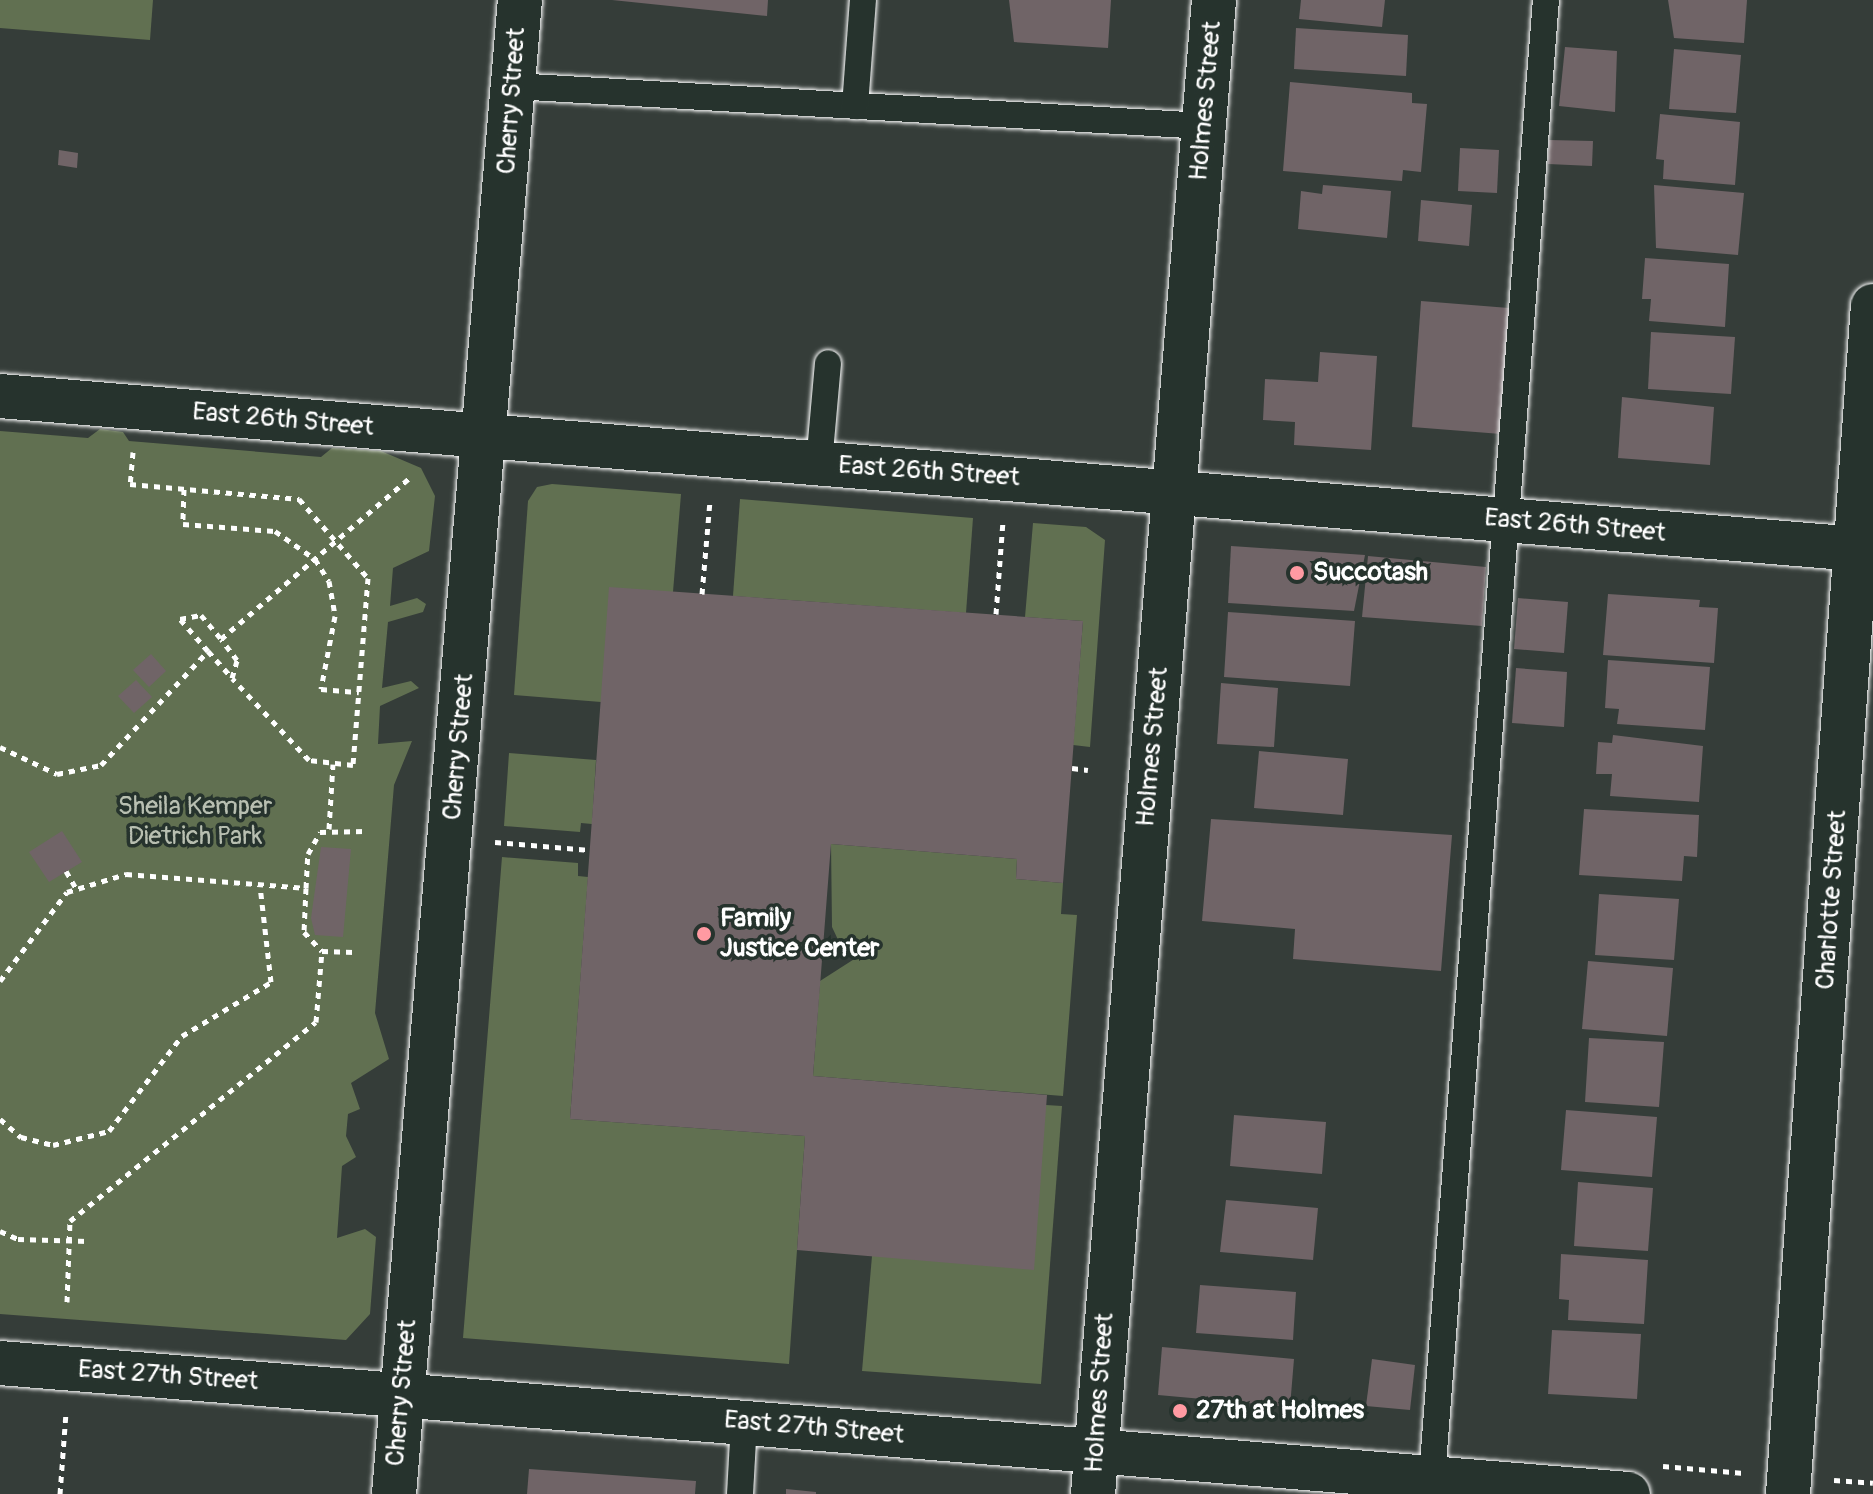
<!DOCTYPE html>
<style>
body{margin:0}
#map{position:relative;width:1873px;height:1494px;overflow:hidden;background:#353d39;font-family:Pangolin,sans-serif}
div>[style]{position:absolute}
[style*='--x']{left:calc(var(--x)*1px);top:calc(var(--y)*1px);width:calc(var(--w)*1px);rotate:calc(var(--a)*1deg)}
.green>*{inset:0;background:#617051}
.building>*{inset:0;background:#706467}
.path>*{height:5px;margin-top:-2.5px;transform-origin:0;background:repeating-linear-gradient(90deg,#fff 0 6px,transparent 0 12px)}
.roads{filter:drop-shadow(0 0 2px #fff) drop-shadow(0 0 2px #fff)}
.lane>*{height:26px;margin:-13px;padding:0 13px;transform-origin:13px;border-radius:13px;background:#26332d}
.street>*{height:44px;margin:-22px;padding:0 22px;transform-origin:22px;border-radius:22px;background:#26332d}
.secondary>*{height:44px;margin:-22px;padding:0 22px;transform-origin:22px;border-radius:22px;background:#26332d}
.dots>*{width:22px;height:22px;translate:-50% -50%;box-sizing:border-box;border:4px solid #26332d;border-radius:50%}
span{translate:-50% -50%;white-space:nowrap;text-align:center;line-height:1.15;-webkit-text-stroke:7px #26332d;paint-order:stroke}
.street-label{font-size:26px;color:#fff}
.poi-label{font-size:26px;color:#fff;font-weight:700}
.left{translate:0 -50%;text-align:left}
.park-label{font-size:26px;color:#b8bfb1}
</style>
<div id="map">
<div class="green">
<div style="clip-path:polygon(0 0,153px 0,150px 40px,0 28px)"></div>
<div style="clip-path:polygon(100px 429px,123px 432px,129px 441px,321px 457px,332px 448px,381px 451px,421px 468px,435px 496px,429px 551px,393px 568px,390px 606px,417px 598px,426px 604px,423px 612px,388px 622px,382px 688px,411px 681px,419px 688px,380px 706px,378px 744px,412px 741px,394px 785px,375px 1013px,389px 1059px,351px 1083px,360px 1109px,348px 1114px,346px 1136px,356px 1157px,342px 1166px,337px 1238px,365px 1229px,376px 1237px,370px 1314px,346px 1340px,0 1314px,0 431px,88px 438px)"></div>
<div style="clip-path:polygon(552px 484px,681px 494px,673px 592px,601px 702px,514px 695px,528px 501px,537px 487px)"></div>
<div style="clip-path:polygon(740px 499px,973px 518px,966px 613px,733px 596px)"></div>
<div style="clip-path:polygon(1033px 523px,1086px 527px,1105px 540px,1090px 747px,1073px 745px,1083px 621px,1025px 617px)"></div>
<div style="clip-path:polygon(509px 753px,596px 760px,592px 824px,581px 823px,580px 832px,504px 826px)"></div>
<div style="clip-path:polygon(831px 844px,1017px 859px,1016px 879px,1063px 883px,1061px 914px,1077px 915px,1063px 1096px,813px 1076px,820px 981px,859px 956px,840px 944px,832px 927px)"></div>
<div style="clip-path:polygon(502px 857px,578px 863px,578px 876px,588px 877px,570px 1119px,805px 1136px,789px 1364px,463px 1338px)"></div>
<div style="clip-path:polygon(1046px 1105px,1062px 1106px,1041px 1384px,862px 1371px,872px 1256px)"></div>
</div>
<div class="building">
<div style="clip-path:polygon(612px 0,768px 0,767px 16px)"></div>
<div style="clip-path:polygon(1009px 0,1111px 0,1108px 48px,1014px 42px)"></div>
<div style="clip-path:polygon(1301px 0,1385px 0,1382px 27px,1299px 19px)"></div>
<div style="clip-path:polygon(1668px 0,1747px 0,1744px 43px,1674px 38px)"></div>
<div style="clip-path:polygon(1296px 28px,1408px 35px,1406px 76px,1294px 69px)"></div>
<div style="clip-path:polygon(1565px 47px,1617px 51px,1615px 112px,1559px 106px)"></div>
<div style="clip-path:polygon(1674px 49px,1741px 55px,1736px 113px,1669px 109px)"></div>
<div style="clip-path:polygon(1290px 82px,1412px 93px,1412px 103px,1427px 104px,1421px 172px,1403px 170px,1402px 181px,1283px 171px)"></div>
<div style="clip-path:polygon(1660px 114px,1740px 122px,1735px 185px,1663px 179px,1664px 160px,1656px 159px)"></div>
<div style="clip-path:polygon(1549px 140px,1593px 141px,1592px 166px,1548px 164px)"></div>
<div style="clip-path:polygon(1460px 148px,1499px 150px,1497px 193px,1458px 191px)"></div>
<div style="clip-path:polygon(59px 150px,78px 153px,77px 168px,58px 165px)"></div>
<div style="clip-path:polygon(1323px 185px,1391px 191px,1387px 238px,1298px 229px,1301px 191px,1322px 194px)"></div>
<div style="clip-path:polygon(1654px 185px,1744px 193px,1738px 255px,1656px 248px)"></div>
<div style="clip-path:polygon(1421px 200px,1472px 205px,1469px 246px,1418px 241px)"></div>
<div style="clip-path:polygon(1645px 258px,1729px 264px,1725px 327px,1649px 321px,1651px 299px,1642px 299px)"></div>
<div style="clip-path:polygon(1421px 301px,1509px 308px,1501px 434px,1412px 427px)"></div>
<div style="clip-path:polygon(1651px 332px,1735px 337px,1731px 394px,1648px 389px)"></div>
<div style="clip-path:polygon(1320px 352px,1377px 356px,1371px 450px,1294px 445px,1295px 422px,1263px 420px,1265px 379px,1318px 382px)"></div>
<div style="clip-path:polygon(1622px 397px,1714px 407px,1710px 465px,1618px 458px)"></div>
<div style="clip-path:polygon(1231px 546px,1365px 555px,1354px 611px,1228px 603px)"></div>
<div style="clip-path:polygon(1368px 556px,1486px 567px,1482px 626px,1362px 617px)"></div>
<div style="clip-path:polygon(609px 587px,1083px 621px,1063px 883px,1016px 879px,1017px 859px,831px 844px,813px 1076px,1047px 1095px,1034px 1270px,797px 1250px,805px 1136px,570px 1119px)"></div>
<div style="clip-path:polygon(1608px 594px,1700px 600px,1699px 607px,1718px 608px,1714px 663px,1603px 655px)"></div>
<div style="clip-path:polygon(1518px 598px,1568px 602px,1564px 653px,1514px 649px)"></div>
<div style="clip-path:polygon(1228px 612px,1355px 621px,1350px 686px,1224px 677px)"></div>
<div style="clip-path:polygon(151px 654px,166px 671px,149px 687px,133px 670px)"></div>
<div style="clip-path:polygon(1608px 660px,1710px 667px,1705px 730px,1617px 724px,1619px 709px,1605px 708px)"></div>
<div style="clip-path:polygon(1516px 668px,1567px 672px,1564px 727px,1512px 723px)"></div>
<div style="clip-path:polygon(136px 680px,152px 697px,134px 713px,118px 696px)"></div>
<div style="clip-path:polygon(1221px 683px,1278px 688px,1274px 747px,1217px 744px)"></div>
<div style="clip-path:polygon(1613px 735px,1703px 746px,1699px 802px,1610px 796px,1612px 774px,1596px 774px,1598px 742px,1612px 743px)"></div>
<div style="clip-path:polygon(1259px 751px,1348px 759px,1343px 815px,1254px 808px)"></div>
<div style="clip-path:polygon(1584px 809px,1699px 815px,1697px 857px,1684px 856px,1682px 881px,1579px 875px)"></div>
<div style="clip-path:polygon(1211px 819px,1452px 835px,1441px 971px,1293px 959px,1295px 929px,1202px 921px)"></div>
<div style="clip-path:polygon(62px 831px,82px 862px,49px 882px,29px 852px)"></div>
<div style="clip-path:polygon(321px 847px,351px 849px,343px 937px,315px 935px,311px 918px)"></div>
<div style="clip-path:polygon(1599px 894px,1679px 899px,1674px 960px,1595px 955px)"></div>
<div style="clip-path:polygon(1588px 961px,1673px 968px,1667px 1036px,1582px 1029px)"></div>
<div style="clip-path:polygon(1589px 1038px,1664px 1042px,1659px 1107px,1585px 1102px)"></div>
<div style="clip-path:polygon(1566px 1110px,1657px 1117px,1652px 1177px,1561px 1170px)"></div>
<div style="clip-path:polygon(1234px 1115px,1326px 1122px,1322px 1174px,1230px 1166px)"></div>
<div style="clip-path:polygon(1578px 1182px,1653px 1188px,1648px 1251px,1574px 1246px)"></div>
<div style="clip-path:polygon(1226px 1200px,1318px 1208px,1313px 1260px,1220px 1252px)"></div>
<div style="clip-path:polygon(1561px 1254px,1648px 1260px,1644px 1324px,1568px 1320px,1569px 1300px,1559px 1299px)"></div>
<div style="clip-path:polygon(1200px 1285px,1296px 1292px,1293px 1340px,1196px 1333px)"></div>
<div style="clip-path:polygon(1552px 1330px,1641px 1334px,1637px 1399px,1548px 1394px)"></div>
<div style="clip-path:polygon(1162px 1347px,1294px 1359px,1290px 1407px,1158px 1395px)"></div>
<div style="clip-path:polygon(1372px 1359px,1415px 1365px,1410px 1410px,1366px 1406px)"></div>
<div style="clip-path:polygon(529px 1469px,696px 1481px,695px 1494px,527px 1494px)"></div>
<div style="clip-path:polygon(786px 1489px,816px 1492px,816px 1494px,786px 1494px)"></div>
</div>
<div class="path">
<div style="--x:133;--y:452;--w:32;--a:95"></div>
<div style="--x:130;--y:484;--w:170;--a:5.1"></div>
<div style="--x:299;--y:499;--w:105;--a:48.9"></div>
<div style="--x:368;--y:578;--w:188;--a:94.6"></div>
<div style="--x:353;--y:765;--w:44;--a:-173.5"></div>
<div style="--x:309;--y:760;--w:112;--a:-133.2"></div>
<div style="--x:184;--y:489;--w:35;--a:92"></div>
<div style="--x:183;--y:524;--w:92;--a:4.4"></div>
<div style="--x:275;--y:531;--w:49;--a:35"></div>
<div style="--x:315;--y:559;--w:26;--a:58"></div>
<div style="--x:329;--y:581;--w:36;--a:80"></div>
<div style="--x:335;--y:616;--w:74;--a:100.9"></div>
<div style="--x:321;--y:689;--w:38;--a:5"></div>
<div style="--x:702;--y:594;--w:94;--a:-85.1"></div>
<div style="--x:996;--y:614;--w:93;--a:-85.7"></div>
<div style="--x:208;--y:651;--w:43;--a:-131.2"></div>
<div style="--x:180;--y:619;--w:21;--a:-11"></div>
<div style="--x:201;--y:615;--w:31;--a:50"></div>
<div style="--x:0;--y:747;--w:63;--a:25.3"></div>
<div style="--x:57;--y:774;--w:45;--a:-11.6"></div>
<div style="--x:101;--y:765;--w:156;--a:-46.8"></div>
<div style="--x:208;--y:651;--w:36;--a:48"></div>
<div style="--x:232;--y:678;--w:19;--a:-74"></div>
<div style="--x:237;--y:660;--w:26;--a:-127"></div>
<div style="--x:221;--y:639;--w:250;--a:-40.5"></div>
<div style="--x:1072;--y:768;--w:16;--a:7"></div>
<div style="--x:329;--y:829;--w:65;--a:-86.5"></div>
<div style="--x:495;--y:842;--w:95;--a:4.8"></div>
<div style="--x:66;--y:871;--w:20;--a:60"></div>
<div style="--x:306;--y:888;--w:34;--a:-87"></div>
<div style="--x:308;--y:854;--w:25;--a:-61"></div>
<div style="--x:320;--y:832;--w:45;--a:-1.3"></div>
<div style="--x:0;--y:981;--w:111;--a:-53"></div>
<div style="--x:67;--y:892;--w:62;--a:-17"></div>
<div style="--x:126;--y:874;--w:181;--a:4.4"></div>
<div style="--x:306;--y:888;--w:44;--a:92.6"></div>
<div style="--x:304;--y:932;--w:26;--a:47"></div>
<div style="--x:0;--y:1119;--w:28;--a:41"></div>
<div style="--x:21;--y:1137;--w:33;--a:14"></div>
<div style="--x:53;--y:1145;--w:58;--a:-14"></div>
<div style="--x:109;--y:1131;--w:120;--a:-52.5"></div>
<div style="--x:182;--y:1036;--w:104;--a:-31.2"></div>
<div style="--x:271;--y:982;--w:98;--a:-96.5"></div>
<div style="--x:0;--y:1231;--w:20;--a:24"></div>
<div style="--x:18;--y:1239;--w:70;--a:1.6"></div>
<div style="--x:67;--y:1302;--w:81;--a:-87.9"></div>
<div style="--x:70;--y:1221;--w:316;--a:-39"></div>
<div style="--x:316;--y:1022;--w:71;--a:-85.2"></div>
<div style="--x:322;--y:951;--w:32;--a:2"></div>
<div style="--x:1663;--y:1466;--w:81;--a:4.9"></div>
<div style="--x:1834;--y:1480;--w:39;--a:4"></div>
<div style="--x:60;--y:1494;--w:82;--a:-85.8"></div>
</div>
<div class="roads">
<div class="lane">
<div style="--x:513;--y:86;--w:692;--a:3.31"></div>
<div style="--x:855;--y:106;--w:106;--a:-85.7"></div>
<div style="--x:819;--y:464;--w:101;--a:-84.9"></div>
<div style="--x:1431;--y:1490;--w:1494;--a:-85.59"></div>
<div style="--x:740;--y:1494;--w:72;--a:-86.8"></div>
</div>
<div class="street">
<div style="--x:0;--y:396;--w:1864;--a:4.71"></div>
<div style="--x:394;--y:1494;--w:1499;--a:-85.18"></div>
</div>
<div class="secondary">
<div style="--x:0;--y:1363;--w:1633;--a:4.6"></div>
<div style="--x:1093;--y:1494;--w:1499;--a:-85.37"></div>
<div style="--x:1788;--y:1494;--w:1191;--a:-85.91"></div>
</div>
</div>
<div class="dots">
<div style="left:1297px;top:573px;background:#ff9aa2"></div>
<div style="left:704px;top:934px;background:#ff9aa2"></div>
<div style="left:1180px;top:1411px;background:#ff9aa2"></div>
</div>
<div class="street-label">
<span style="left:512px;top:101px;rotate:-86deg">Cherry Street</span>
<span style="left:1206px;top:101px;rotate:-85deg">Holmes Street</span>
<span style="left:283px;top:420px;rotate:5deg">East 26th Street</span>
<span style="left:929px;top:472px;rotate:4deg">East 26th Street</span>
<span style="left:1575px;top:526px;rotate:5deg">East 26th Street</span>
<span style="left:459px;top:747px;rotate:-85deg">Cherry Street</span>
<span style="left:1153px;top:747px;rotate:-85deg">Holmes Street</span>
<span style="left:1832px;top:900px;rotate:-86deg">Charlotte Street</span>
<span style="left:168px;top:1376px;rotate:4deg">East 27th Street</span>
<span style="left:402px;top:1393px;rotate:-85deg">Cherry Street</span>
<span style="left:1100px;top:1393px;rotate:-86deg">Holmes Street</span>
<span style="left:814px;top:1428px;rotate:5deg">East 27th Street</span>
</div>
<div class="poi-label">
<span class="left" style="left:1313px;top:573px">Succotash</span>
<span class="left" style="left:720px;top:934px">Family<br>Justice Center</span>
<span class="left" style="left:1196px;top:1411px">27th at Holmes</span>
</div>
<div class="park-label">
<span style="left:195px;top:822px">Sheila Kemper<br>Dietrich Park</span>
</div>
</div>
